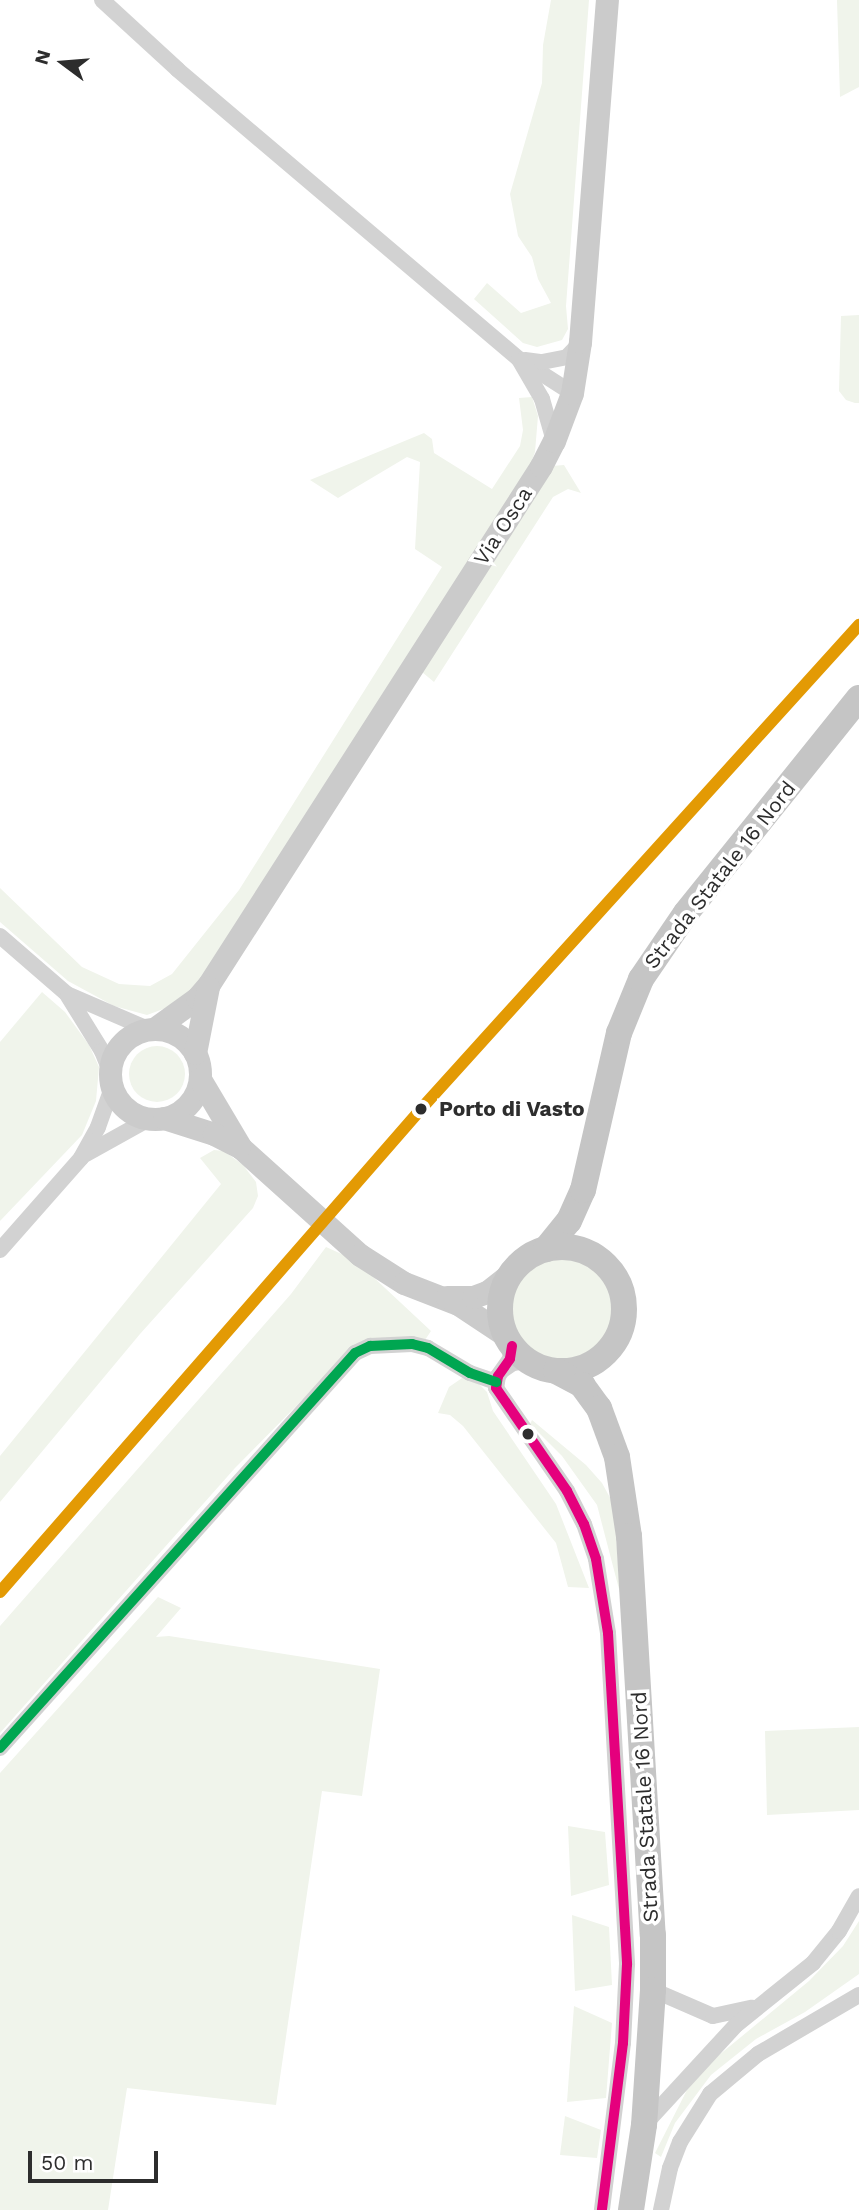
<!DOCTYPE html>
<style>
body{margin:0}
#map{position:relative;width:859px;height:2210px;overflow:hidden;background:#fff;font-family:"Work Sans",sans-serif}
div>[style]{position:absolute}
[style*='--x']{left:calc(var(--x)*1px);top:calc(var(--y)*1px);width:calc(var(--w)*1px);rotate:calc(var(--a)*1deg)}
.green>*{inset:0;background:#f0f4eb}
.round{border-radius:50%}
.street>*{height:16px;margin:-8px;padding:0 8px;transform-origin:8px;border-radius:8px;background:#d2d2d2}
.secondary>*{height:23px;margin:-11.5px;padding:0 11.5px;transform-origin:11.5px;border-radius:11.5px;background:#cbcbcb}
.secondary>.ring{margin:-11.5px;padding:0;box-sizing:content-box;background:none;border:23px solid #cbcbcb;border-radius:50%}
.primary>*{height:26px;margin:-13px;padding:0 13px;transform-origin:13px;border-radius:13px;background:#c5c5c5}
.primary>.ring{margin:-13px;padding:0;box-sizing:content-box;background:none;border:26px solid #c5c5c5;border-radius:50%}
.bus-1>*{height:10px;margin:-5px;padding:0 5px;transform-origin:5px;border-radius:5px;background:#e5007d}
.bus-2>*{height:10px;margin:-5px;padding:0 5px;transform-origin:5px;border-radius:5px;background:#00a651}
.rail-1>*{height:12px;margin:-6px;padding:0 6px;transform-origin:6px;border-radius:6px;background:#e39a04}
.dots>*{width:19px;height:19px;translate:-50% -50%;box-sizing:border-box;border:4px solid #fff;border-radius:50%}
span{translate:-50% -50%;white-space:nowrap;text-align:center;line-height:1.15;-webkit-text-stroke:7px #fff;paint-order:stroke}
.street-label{font-size:21px;color:#2d2d2d}
.stop-label{font-size:21px;color:#2d2d2d;font-weight:700}
.left{translate:0 -50%;text-align:left}
.north{position:absolute;left:28px;top:28px;width:70px;height:70px;-webkit-text-stroke:5px #fff;paint-order:stroke;rotate:286deg;font-size:19px;font-weight:700;line-height:28px;text-align:center;color:#2d2d2d}
.north::after{content:'';display:block;margin:auto;width:24px;height:32px;background:#2d2d2d;clip-path:polygon(50% 0,100% 100%,50% 72%,0 100%)}
.scale{position:absolute;left:28px;top:2151px;width:130px;height:32px;box-sizing:border-box;border:4px solid #2d2d2d;border-top:0;padding-left:9px;font-size:21px;line-height:24px;white-space:nowrap;color:#2d2d2d;-webkit-text-stroke:5px #fff;paint-order:stroke}
</style>
<div id="map">
<div class="green">
<div style="clip-path:polygon(551px 0,589px 0,566px 306px,568px 329px,562px 340px,537px 347px,523px 343px,474px 299px,487px 283px,521px 313px,551px 303px,538px 279px,532px 257px,518px 236px,510px 194px,542px 83px,543px 45px)"></div>
<div style="clip-path:polygon(837px 0,859px 0,859px 87px,840px 97px)"></div>
<div style="clip-path:polygon(859px 315px,859px 403px,855px 403px,846px 400px,839px 391px,841px 316px)"></div>
<div style="clip-path:polygon(532px 397px,538px 416px,535px 452px,529px 468px,211px 969px,177px 1004px,147px 1015px,114px 1006px,68px 981px,0 922px,0 888px,82px 967px,119px 984px,150px 986px,172px 974px,239px 890px,442px 567px,415px 549px,420px 462px,407px 457px,338px 498px,310px 480px,424px 433px,432px 439px,434px 453px,492px 489px,520px 446px,523px 430px,519px 398px)"></div>
<div style="clip-path:polygon(564px 465px,581px 493px,568px 489px,553px 497px,434px 682px,422px 672px,552px 466px)"></div>
<div style="clip-path:polygon(42px 992px,65px 1012px,89px 1045px,99px 1067px,96px 1101px,82px 1135px,0 1221px,0 1042px)"></div>
<div class="round" style="left:129px;top:1046px;width:56px;height:56px"></div>
<div style="clip-path:polygon(214px 1150px,224px 1151px,243px 1165px,256px 1182px,258px 1196px,253px 1208px,140px 1334px,0 1502px,0 1456px,221px 1184px,200px 1158px)"></div>
<div style="clip-path:polygon(326px 1247px,355px 1260px,431px 1331px,423px 1343px,384px 1342px,310px 1392px,235px 1468px,0 1733px,0 1626px,291px 1294px)"></div>
<div class="round" style="left:512px;top:1256px;width:104px;height:104px"></div>
<div style="clip-path:polygon(465px 1376px,474px 1379px,487px 1392px,493px 1411px,556px 1504px,589px 1588px,568px 1587px,556px 1543px,463px 1426px,450px 1415px,438px 1413px,449px 1387px)"></div>
<div style="clip-path:polygon(532px 1420px,586px 1465px,602px 1483px,614px 1505px,620px 1593px,597px 1505px,562px 1456px,530px 1424px)"></div>
<div style="clip-path:polygon(158px 1597px,181px 1608px,156px 1637px,169px 1636px,380px 1669px,362px 1796px,322px 1791px,276px 2105px,127px 2088px,108px 2210px,0 2210px,0 1773px)"></div>
<div style="clip-path:polygon(859px 1727px,859px 1810px,767px 1815px,765px 1731px)"></div>
<div style="clip-path:polygon(568px 1826px,605px 1832px,609px 1885px,571px 1896px)"></div>
<div style="clip-path:polygon(572px 1915px,609px 1927px,612px 1985px,575px 1991px)"></div>
<div style="clip-path:polygon(859px 1921px,859px 1974px,805px 2012px,756px 2039px,711px 2075px,675px 2123px,661px 2157px,655px 2153px,689px 2086px,713px 2060px,809px 1981px,843px 1946px)"></div>
<div style="clip-path:polygon(574px 2006px,612px 2023px,606px 2098px,567px 2102px)"></div>
<div style="clip-path:polygon(565px 2116px,601px 2130px,597px 2158px,560px 2155px)"></div>
</div>
<div class="street">
<div style="--x:102;--y:0;--w:103;--a:42.6"></div>
<div style="--x:178;--y:70;--w:447;--a:40.3"></div>
<div style="--x:519;--y:359;--w:63;--a:32.7"></div>
<div style="--x:525;--y:360;--w:17;--a:7"></div>
<div style="--x:542;--y:362;--w:25;--a:-11"></div>
<div style="--x:567;--y:357;--w:19;--a:-47"></div>
<div style="--x:520;--y:361;--w:44;--a:59.9"></div>
<div style="--x:542;--y:399;--w:44;--a:74.1"></div>
<div style="--x:0;--y:936;--w:89;--a:40.9"></div>
<div style="--x:67;--y:994;--w:88;--a:23.4"></div>
<div style="--x:68;--y:996;--w:65;--a:58.3"></div>
<div style="--x:102;--y:1051;--w:22;--a:68"></div>
<div style="--x:86;--y:1154;--w:72;--a:-29.1"></div>
<div style="--x:0;--y:1250;--w:123;--a:-48.6"></div>
<div style="--x:81;--y:1158;--w:35;--a:-61"></div>
<div style="--x:98;--y:1127;--w:41;--a:-70.3"></div>
<div style="--x:512;--y:1346;--w:13;--a:99"></div>
<div style="--x:510;--y:1359;--w:21;--a:125"></div>
<div style="--x:498;--y:1376;--w:12;--a:99"></div>
<div style="--x:496;--y:1388;--w:125;--a:55.4"></div>
<div style="--x:567;--y:1491;--w:37;--a:63"></div>
<div style="--x:584;--y:1524;--w:37;--a:71"></div>
<div style="--x:596;--y:1559;--w:75;--a:80.8"></div>
<div style="--x:608;--y:1633;--w:332;--a:86.7"></div>
<div style="--x:627;--y:1964;--w:79;--a:92.9"></div>
<div style="--x:623;--y:2043;--w:168;--a:97.2"></div>
<div style="--x:504;--y:1369;--w:11;--a:-34"></div>
<div style="--x:513;--y:1363;--w:14;--a:-8"></div>
<div style="--x:0;--y:1748;--w:531;--a:-48.05"></div>
<div style="--x:355;--y:1353;--w:17;--a:-25"></div>
<div style="--x:370;--y:1346;--w:42;--a:-2.7"></div>
<div style="--x:412;--y:1344;--w:16;--a:14"></div>
<div style="--x:428;--y:1348;--w:49;--a:30.8"></div>
<div style="--x:470;--y:1373;--w:28;--a:19"></div>
<div style="--x:653;--y:1990;--w:65;--a:23.4"></div>
<div style="--x:713;--y:2016;--w:40;--a:-12"></div>
<div style="--x:644;--y:2125;--w:136;--a:-47.4"></div>
<div style="--x:736;--y:2025;--w:99;--a:-38.8"></div>
<div style="--x:813;--y:1963;--w:41;--a:-50.9"></div>
<div style="--x:839;--y:1931;--w:40;--a:-60.3"></div>
<div style="--x:661;--y:2210;--w:43;--a:-77.9"></div>
<div style="--x:670;--y:2168;--w:28;--a:-69"></div>
<div style="--x:680;--y:2142;--w:57;--a:-58"></div>
<div style="--x:710;--y:2094;--w:62;--a:-39.8"></div>
<div style="--x:758;--y:2054;--w:117;--a:-30.3"></div>
</div>
<div class="secondary">
<div style="--x:154;--y:1029;--w:53;--a:-35.8"></div>
<div style="--x:197;--y:998;--w:18;--a:-49"></div>
<div style="--x:209;--y:984;--w:615;--a:-57.34"></div>
<div style="--x:541;--y:466;--w:28;--a:-63"></div>
<div style="--x:554;--y:441;--w:51;--a:-69.4"></div>
<div style="--x:572;--y:393;--w:52;--a:-81.1"></div>
<div style="--x:580;--y:342;--w:343;--a:-85.5"></div>
<div class="ring" style="left:110px;top:1029px;width:67px;height:67px"></div>
<div style="--x:195;--y:1053;--w:67;--a:-78.9"></div>
<div style="--x:200;--y:1079;--w:80;--a:59.3"></div>
<div style="--x:241;--y:1148;--w:160;--a:42"></div>
<div style="--x:360;--y:1255;--w:52;--a:32.5"></div>
<div style="--x:404;--y:1283;--w:58;--a:21.3"></div>
<div style="--x:458;--y:1304;--w:56;--a:33.4"></div>
<div style="--x:164;--y:1118;--w:52;--a:17.7"></div>
<div style="--x:214;--y:1134;--w:28;--a:27"></div>
<div style="--x:447;--y:1297;--w:26;--a:0"></div>
<div style="--x:473;--y:1297;--w:15;--a:-20"></div>
<div style="--x:487;--y:1292;--w:31;--a:-38"></div>
</div>
<div class="primary">
<div class="ring" style="left:500px;top:1247px;width:98px;height:98px"></div>
<div style="--x:546;--y:1249;--w:36;--a:-51"></div>
<div style="--x:569;--y:1221;--w:34;--a:-66"></div>
<div style="--x:583;--y:1190;--w:161;--a:-77.1"></div>
<div style="--x:619;--y:1033;--w:58;--a:-67.8"></div>
<div style="--x:641;--y:979;--w:80;--a:-55.7"></div>
<div style="--x:686;--y:913;--w:276;--a:-51.2"></div>
<div style="--x:556;--y:1371;--w:30;--a:28"></div>
<div style="--x:582;--y:1385;--w:29;--a:54"></div>
<div style="--x:599;--y:1408;--w:52;--a:69.8"></div>
<div style="--x:617;--y:1457;--w:80;--a:81.4"></div>
<div style="--x:629;--y:1536;--w:400;--a:86.6"></div>
<div style="--x:653;--y:1935;--w:55;--a:90"></div>
<div style="--x:653;--y:1990;--w:135;--a:93.8"></div>
<div style="--x:644;--y:2125;--w:86;--a:98.7"></div>
</div>
<div class="bus-1">
<div style="--x:512;--y:1346;--w:13;--a:99"></div>
<div style="--x:510;--y:1359;--w:21;--a:125"></div>
<div style="--x:498;--y:1376;--w:12;--a:99"></div>
<div style="--x:496;--y:1388;--w:125;--a:55.4"></div>
<div style="--x:567;--y:1491;--w:37;--a:63"></div>
<div style="--x:584;--y:1524;--w:37;--a:71"></div>
<div style="--x:596;--y:1559;--w:75;--a:80.8"></div>
<div style="--x:608;--y:1633;--w:332;--a:86.7"></div>
<div style="--x:627;--y:1964;--w:79;--a:92.9"></div>
<div style="--x:623;--y:2043;--w:168;--a:97.2"></div>
</div>
<div class="bus-2">
<div style="--x:0;--y:1748;--w:531;--a:-48.05"></div>
<div style="--x:355;--y:1353;--w:17;--a:-25"></div>
<div style="--x:370;--y:1346;--w:42;--a:-2.7"></div>
<div style="--x:412;--y:1344;--w:16;--a:14"></div>
<div style="--x:428;--y:1348;--w:49;--a:30.8"></div>
<div style="--x:470;--y:1373;--w:28;--a:19"></div>
</div>
<div class="rail-1">
<div style="--x:0;--y:1592;--w:641;--a:-48.92"></div>
<div style="--x:421;--y:1109;--w:653;--a:-47.86"></div>
</div>
<div class="dots">
<div style="left:421px;top:1109px;background:#2d2d2d"></div>
<div style="left:528px;top:1434px;background:#2d2d2d"></div>
</div>
<div class="street-label">
<span style="left:503px;top:526px;rotate:-57deg">Via Osca</span>
<span style="left:720px;top:875px;rotate:-52deg">Strada Statale 16 Nord</span>
<span style="left:645px;top:1807px;rotate:-93deg">Strada Statale 16 Nord</span>
</div>
<div class="stop-label">
<span class="left" style="left:439px;top:1109px">Porto di Vasto</span>
</div>
<div class="north">N</div>
<div class="scale">50 m</div>
</div>
